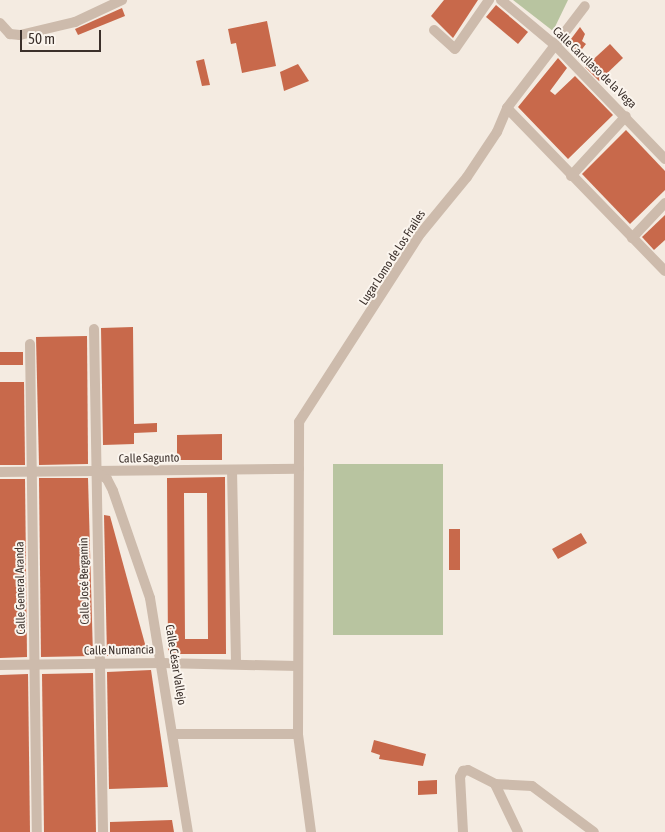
<!DOCTYPE html>
<meta charset="utf-8">
<style>
body{margin:0}
#map{position:relative;width:665px;height:832px;overflow:hidden;background:#f4ebe1;font-family:"Asap Condensed",sans-serif}
div>[style]{position:absolute}
[style*='--x']{left:calc(var(--x)*1px);top:calc(var(--y)*1px);width:calc(var(--w)*1px);rotate:calc(var(--a)*1deg)}
.green>*{inset:0;background:#b8c4a0}
.building>*{inset:0;background:#c8694b}
.minor>*{height:10px;margin:-5px;padding:0 5px;transform-origin:5px;border-radius:5px;background:#cdbbac}
span{translate:-50% -50%;white-space:nowrap;text-align:center;line-height:1.15;-webkit-text-stroke:4px #fbf5ee;paint-order:stroke}
.street-label{font-size:12px;color:#3b302b}
.scale{position:absolute;left:20px;top:30px;width:81px;height:22px;box-sizing:border-box;border:2px solid #3b302b;border-top:0;padding-left:6px;font-size:15px;line-height:18px;white-space:nowrap;color:#3b302b;-webkit-text-stroke:4px #fbf5ee;paint-order:stroke}
</style>
<div id="map">
<div class="green">
<div style="clip-path:polygon(513px 0,568px 0,553px 31px)"></div>
<div style="clip-path:polygon(333px 464px,443px 464px,443px 635px,333px 635px)"></div>
</div>
<div class="building">
<div style="clip-path:polygon(444px 0,478px 0,453px 38px,431px 16px)"></div>
<div style="clip-path:polygon(496px 5px,528px 32px,518px 44px,486px 17px)"></div>
<div style="clip-path:polygon(122px 8px,125px 16px,78px 35px,75px 29px)"></div>
<div style="clip-path:polygon(267px 21px,276px 66px,242px 73px,236px 43px,231px 44px,228px 29px)"></div>
<div style="clip-path:polygon(580px 27px,585px 34px,582px 41px,586px 44px,579px 53px,568px 43px)"></div>
<div style="clip-path:polygon(610px 44px,623px 58px,599px 81px,585px 67px)"></div>
<div style="clip-path:polygon(558px 58px,567px 68px,550px 91px,555px 95px,575px 76px,613px 115px,568px 159px,518px 107px)"></div>
<div style="clip-path:polygon(204px 59px,210px 85px,202px 86px,196px 61px)"></div>
<div style="clip-path:polygon(298px 64px,309px 81px,284px 91px,280px 72px)"></div>
<div style="clip-path:polygon(626px 130px,665px 171px,665px 190px,630px 224px,582px 174px)"></div>
<div style="clip-path:polygon(665px 215px,665px 240px,654px 250px,642px 237px)"></div>
<div style="clip-path:polygon(133px 327px,134px 424px,157px 423px,157px 432px,134px 433px,134px 444px,103px 445px,101px 328px)"></div>
<div style="clip-path:polygon(87px 336px,88px 464px,39px 465px,36px 337px)"></div>
<div style="clip-path:polygon(0 352px,23px 352px,23px 365px,0 365px)"></div>
<div style="clip-path:polygon(0 382px,24px 382px,25px 465px,0 465px)"></div>
<div style="clip-path:polygon(222px 434px,222px 460px,177px 460px,177px 435px)"></div>
<div style="clip-path:polygon(evenodd,225px 477px,226px 654px,168px 654px,167px 478px,225px 477px,184px 493px,207px 493px,208px 639px,185px 639px,184px 493px)"></div>
<div style="clip-path:polygon(39px 478px,88px 478px,93px 656px,41px 657px)"></div>
<div style="clip-path:polygon(0 479px,25px 479px,27px 657px,0 658px)"></div>
<div style="clip-path:polygon(104px 515px,110px 516px,148px 655px,107px 656px)"></div>
<div style="clip-path:polygon(449px 529px,460px 529px,460px 570px,449px 570px)"></div>
<div style="clip-path:polygon(581px 533px,587px 543px,558px 559px,552px 549px)"></div>
<div style="clip-path:polygon(151px 670px,168px 787px,109px 789px,107px 672px)"></div>
<div style="clip-path:polygon(93px 673px,96px 832px,44px 832px,42px 674px)"></div>
<div style="clip-path:polygon(28px 674px,30px 832px,0 832px,0 675px)"></div>
<div style="clip-path:polygon(374px 740px,426px 754px,423px 766px,379px 759px,380px 755px,371px 752px)"></div>
<div style="clip-path:polygon(437px 780px,437px 794px,418px 795px,418px 781px)"></div>
<div style="clip-path:polygon(172px 820px,174px 832px,110px 832px,110px 822px)"></div>
</div>
<div class="minor">
<div style="--x:501;--y:0;--w:72;--a:39.9"></div>
<div style="--x:556;--y:46;--w:157;--a:46"></div>
<div style="--x:0;--y:23;--w:15;--a:48"></div>
<div style="--x:10;--y:34;--w:10;--a:6"></div>
<div style="--x:20;--y:35;--w:57;--a:-13.3"></div>
<div style="--x:75;--y:22;--w:52;--a:-25.1"></div>
<div style="--x:434;--y:30;--w:28;--a:42"></div>
<div style="--x:455;--y:49;--w:60;--a:-55.2"></div>
<div style="--x:507;--y:108;--w:227;--a:45.9"></div>
<div style="--x:571;--y:176;--w:81;--a:-47.5"></div>
<div style="--x:632;--y:238;--w:48;--a:-46.7"></div>
<div style="--x:94;--y:329;--w:503;--a:88.97"></div>
<div style="--x:30;--y:344;--w:488;--a:89.2"></div>
<div style="--x:232;--y:470;--w:194;--a:88.8"></div>
<div style="--x:0;--y:472;--w:299;--a:-0.6"></div>
<div style="--x:96;--y:472;--w:13;--a:32"></div>
<div style="--x:107;--y:479;--w:13;--a:63"></div>
<div style="--x:113;--y:491;--w:113;--a:70.9"></div>
<div style="--x:150;--y:598;--w:237;--a:80.8"></div>
<div style="--x:0;--y:665;--w:162;--a:-0.7"></div>
<div style="--x:162;--y:663;--w:136;--a:1.3"></div>
<div style="--x:173;--y:734;--w:125;--a:0"></div>
<div style="--x:495;--y:784;--w:37;--a:3"></div>
<div style="--x:532;--y:786;--w:77;--a:36.6"></div>
<div style="--x:311;--y:832;--w:99;--a:-97.6"></div>
<div style="--x:298;--y:734;--w:312;--a:-89.8"></div>
<div style="--x:299;--y:422;--w:225;--a:-57.2"></div>
<div style="--x:421;--y:233;--w:72;--a:-50.6"></div>
<div style="--x:467;--y:177;--w:54;--a:-56.3"></div>
<div style="--x:497;--y:132;--w:26;--a:-67"></div>
<div style="--x:507;--y:108;--w:128;--a:-52.6"></div>
<div style="--x:463;--y:832;--w:55;--a:-93.1"></div>
<div style="--x:460;--y:777;--w:7;--a:-63"></div>
<div style="--x:463;--y:771;--w:5;--a:-11"></div>
<div style="--x:468;--y:770;--w:30;--a:27"></div>
<div style="--x:495;--y:784;--w:53;--a:64.4"></div>
</div>
<div class="street-label">
<span style="left:594px;top:68px;rotate:44deg">Calle Carcilaso de la Vega</span>
<span style="left:393px;top:258px;rotate:-57deg">Lugar Lomo de Los Frailes</span>
<span style="left:149px;top:459px;rotate:-1deg">Calle Sagunto</span>
<span style="left:85px;top:581px;rotate:-91deg">Calle José Bergamin</span>
<span style="left:21px;top:588px;rotate:-91deg">Calle General Aranda</span>
<span style="left:119px;top:651px;rotate:-1deg">Calle Numancia</span>
<span style="left:175px;top:665px;rotate:81deg">Calle César Vallejo</span>
</div>
<div class="scale">50 m</div>
</div>
